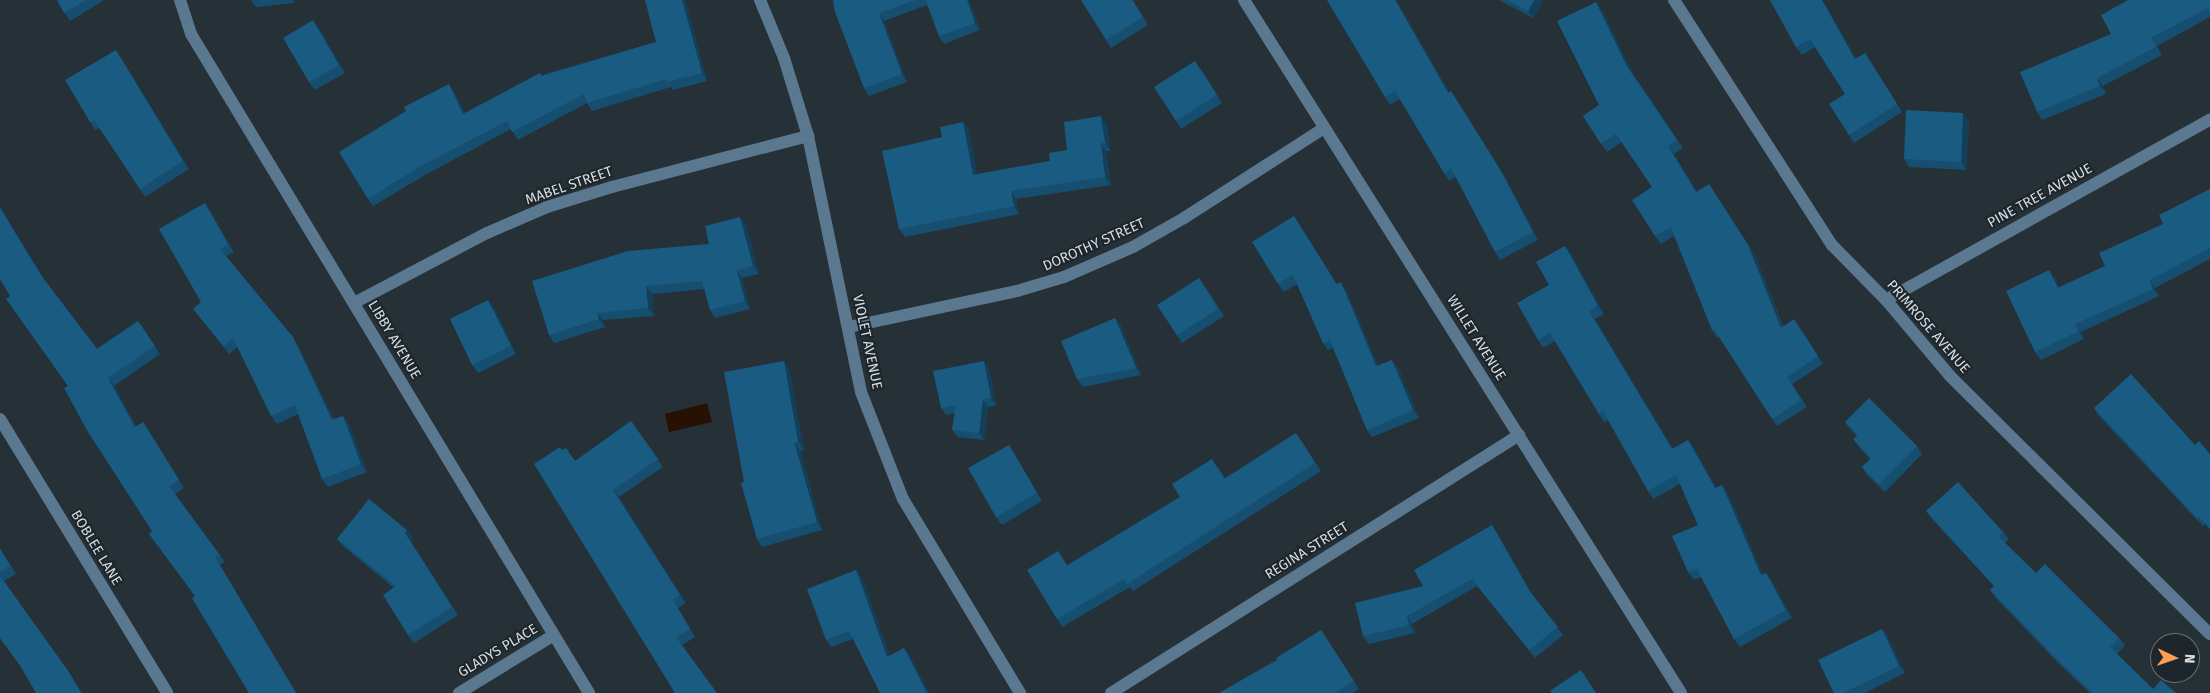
<!DOCTYPE html>
<style>
body{margin:0}
#map{position:relative;width:2210px;height:693px;overflow:hidden;background:#263037;font-family:"Fira Sans",sans-serif}
div>[style]{position:absolute}
[style*='--x']{left:calc(var(--x)*1px);top:calc(var(--y)*1px);width:calc(var(--w)*1px);rotate:calc(var(--a)*1deg)}
.water>*{inset:0;background:#261102}
.minor>*{height:12px;margin:-6px;padding:0 6px;transform-origin:6px;border-radius:6px;background:#5a7990}
.wall>*{inset:0;background:#164e70}
.shaded-wall>*{inset:0;background:#12405b}
.building>*{inset:0;background:#1a5b82}
span{translate:-50% -50%;white-space:nowrap;text-align:center;line-height:1.15;-webkit-text-stroke:4px #1d262c;paint-order:stroke}
.street-label{font-size:14px;color:#d8dee2}
.north{position:absolute;left:2150px;top:633px;width:50px;height:50px;box-sizing:border-box;background:#1d262c;border:1px solid #687075;border-radius:50%;rotate:93deg;font-size:14px;font-weight:700;line-height:20px;text-align:center;color:#d8dee2}
.north::after{content:'';display:block;margin:auto;width:18px;height:22px;background:#fc9d52;clip-path:polygon(50% 0,100% 100%,50% 72%,0 100%)}
</style>
<div id="map">
<div class="water">
<div style="clip-path:polygon(707px 403px,712px 422px,669px 432px,665px 414px)"></div>
</div>
<div class="minor">
<div style="--x:180;--y:0;--w:36;--a:72"></div>
<div style="--x:191;--y:34;--w:770;--a:58.87"></div>
<div style="--x:760;--y:0;--w:63;--a:67.5"></div>
<div style="--x:784;--y:58;--w:82;--a:72.9"></div>
<div style="--x:808;--y:136;--w:261;--a:78.3"></div>
<div style="--x:861;--y:392;--w:115;--a:68.6"></div>
<div style="--x:903;--y:499;--w:227;--a:58.9"></div>
<div style="--x:1244;--y:0;--w:819;--a:57.76"></div>
<div style="--x:1674;--y:0;--w:292;--a:57.2"></div>
<div style="--x:1832;--y:245;--w:77;--a:45.5"></div>
<div style="--x:1886;--y:300;--w:99;--a:49.9"></div>
<div style="--x:1950;--y:376;--w:366;--a:44.8"></div>
<div style="--x:1886;--y:300;--w:371;--a:-29.1"></div>
<div style="--x:354;--y:303;--w:150;--a:-27.8"></div>
<div style="--x:487;--y:233;--w:65;--a:-23.4"></div>
<div style="--x:547;--y:207;--w:68;--a:-17.1"></div>
<div style="--x:612;--y:187;--w:203;--a:-14.6"></div>
<div style="--x:849;--y:327;--w:172;--a:-12.1"></div>
<div style="--x:1017;--y:291;--w:49;--a:-16.6"></div>
<div style="--x:1064;--y:277;--w:75;--a:-23.5"></div>
<div style="--x:1133;--y:247;--w:59;--a:-29.6"></div>
<div style="--x:1184;--y:218;--w:166;--a:-32.7"></div>
<div style="--x:0;--y:419;--w:321;--a:58.6"></div>
<div style="--x:459;--y:693;--w:111;--a:-31.4"></div>
<div style="--x:1111;--y:693;--w:483;--a:-32.3"></div>
</div>
<div class="wall">
<div style="clip-path:polygon(57px 0,103px 0,103px 1px,70px 21px)"></div>
<div style="clip-path:polygon(251px 0,294px 0,294px 3px,256px 7px)"></div>
<div style="clip-path:polygon(685px 0,707px 81px,673px 90px,671px 87px,592px 111px,587px 103px,518px 140px,511px 129px,425px 175px,373px 206px,368px 199px,406px 111px,449px 84px,454px 92px,465px 113px,542px 75px,656px 42px)"></div>
<div style="clip-path:polygon(833px 0,969px 0,980px 30px,944px 44px,939px 36px,927px 5px,884px 21px,907px 82px,869px 96px,864px 88px)"></div>
<div style="clip-path:polygon(1133px 0,1148px 25px,1111px 48px,1106px 40px)"></div>
<div style="clip-path:polygon(1327px 0,1396px 0,1449px 92px,1456px 99px,1506px 179px,1538px 240px,1500px 260px,1495px 252px,1456px 177px,1449px 181px,1444px 173px,1400px 99px,1390px 105px)"></div>
<div style="clip-path:polygon(1499px 0,1543px 0,1533px 18px)"></div>
<div style="clip-path:polygon(1770px 0,1856px 58px,1870px 61px,1902px 112px,1854px 143px,1849px 135px,1845px 94px,1815px 47px,1802px 55px,1796px 47px)"></div>
<div style="clip-path:polygon(2210px 0,2210px 17px,2157px 46px,2162px 55px,2103px 86px,2106px 94px,2042px 120px,2037px 112px)"></div>
<div style="clip-path:polygon(1602px 10px,1632px 72px,1683px 148px,1674px 154px,1697px 192px,1709px 184px,1754px 253px,1783px 326px,1799px 327px,1823px 364px,1792px 384px,1807px 407px,1777px 426px,1719px 337px,1717px 338px,1712px 330px,1674px 236px,1661px 244px,1655px 236px,1652px 187px,1622px 142px,1607px 152px,1583px 116px,1599px 105px)"></div>
<div style="clip-path:polygon(319px 28px,345px 73px,315px 90px,309px 82px)"></div>
<div style="clip-path:polygon(121px 58px,189px 169px,145px 197px,100px 128px,95px 130px,90px 122px)"></div>
<div style="clip-path:polygon(1201px 69px,1222px 103px,1181px 129px,1176px 121px)"></div>
<div style="clip-path:polygon(1969px 121px,1966px 170px,1909px 167px,1904px 159px)"></div>
<div style="clip-path:polygon(963px 122px,969px 130px,977px 174px,1050px 161px,1067px 150px,1107px 124px,1110px 151px,1106px 151px,1111px 185px,1016px 199px,1019px 214px,905px 237px,899px 229px,942px 137px)"></div>
<div style="clip-path:polygon(2210px 189px,2210px 259px,2155px 288px,2159px 296px,2081px 332px,2084px 339px,2041px 360px,2035px 352px,2055px 278px,2059px 287px,2105px 266px,2163px 224px)"></div>
<div style="clip-path:polygon(0 207px,44px 279px,97px 349px,138px 321px,160px 354px,114px 386px,136px 426px,148px 429px,184px 488px,175px 494px,225px 562px,220px 565px,296px 693px,249px 693px,195px 596px,152px 531px,68px 386px,0 279px)"></div>
<div style="clip-path:polygon(210px 211px,234px 252px,226px 256px,298px 345px,334px 419px,343px 416px,349px 424px,367px 472px,328px 487px,322px 479px,298px 414px,277px 424px,271px 416px,238px 347px,229px 354px,193px 309px,201px 302px)"></div>
<div style="clip-path:polygon(1294px 216px,1337px 284px,1346px 290px,1378px 366px,1398px 367px,1419px 418px,1372px 437px,1367px 430px,1333px 348px,1328px 350px,1323px 343px,1297px 284px,1284px 292px,1278px 284px)"></div>
<div style="clip-path:polygon(746px 224px,759px 274px,742px 278px,750px 309px,715px 318px,710px 310px,705px 289px,652px 294px,654px 316px,603px 320px,605px 327px,554px 343px,549px 335px,709px 244px)"></div>
<div style="clip-path:polygon(1565px 246px,1571px 254px,1604px 314px,1595px 319px,1673px 449px,1688px 440px,1694px 448px,1716px 488px,1722px 485px,1728px 493px,1763px 574px,1766px 573px,1772px 581px,1792px 618px,1740px 647px,1734px 639px,1701px 577px,1694px 580px,1688px 572px,1698px 525px,1680px 484px,1653px 499px,1648px 491px,1608px 420px,1604px 422px,1599px 414px,1555px 341px,1543px 348px,1538px 340px,1549px 285px)"></div>
<div style="clip-path:polygon(1205px 286px,1224px 316px,1182px 343px,1157px 305px)"></div>
<div style="clip-path:polygon(494px 308px,516px 354px,478px 373px,472px 365px)"></div>
<div style="clip-path:polygon(1115px 318px,1121px 326px,1141px 375px,1083px 387px,1077px 379px)"></div>
<div style="clip-path:polygon(784px 361px,789px 369px,804px 450px,800px 450px,822px 530px,762px 547px,757px 539px,744px 482px)"></div>
<div style="clip-path:polygon(989px 368px,996px 405px,988px 407px,984px 440px,958px 437px,952px 430px,955px 413px,946px 415px,941px 408px)"></div>
<div style="clip-path:polygon(2094px 408px,2195px 445px,2210px 454px,2210px 530px,2205px 524px,2203px 526px,2099px 416px)"></div>
<div style="clip-path:polygon(631px 421px,663px 467px,619px 497px,686px 603px,678px 608px,695px 637px,682px 645px,675px 693px,560px 447px,562px 450px,575px 461px)"></div>
<div style="clip-path:polygon(1845px 422px,1917px 446px,1922px 454px,1885px 492px,1867px 475px,1862px 467px,1870px 459px,1859px 447px,1853px 439px,1857px 436px,1851px 430px)"></div>
<div style="clip-path:polygon(1301px 440px,1321px 471px,1133px 591px,1130px 587px,1062px 627px,1057px 619px,1058px 551px,1067px 565px,1180px 497px,1218px 467px,1225px 478px)"></div>
<div style="clip-path:polygon(1009px 445px,1014px 453px,1042px 501px,1002px 525px,996px 517px)"></div>
<div style="clip-path:polygon(1926px 511px,2003px 532px,2009px 539px,2005px 543px,2036px 573px,2119px 638px,2125px 645px,2117px 654px,2153px 689px,2176px 693px,2090px 693px,2059px 664px,1996px 598px,1990px 590px,1994px 586px,1932px 519px)"></div>
<div style="clip-path:polygon(1492px 525px,1497px 533px,1534px 597px,1563px 635px,1535px 658px,1477px 586px,1412px 624px,1415px 633px,1369px 644px,1363px 636px,1423px 586px)"></div>
<div style="clip-path:polygon(413px 538px,410px 540px,458px 615px,414px 643px,408px 635px,394px 588px,343px 546px,337px 539px)"></div>
<div style="clip-path:polygon(0 548px,16px 574px,4px 581px,74px 680px,82px 693px,36px 693px,22px 668px,0 638px)"></div>
<div style="clip-path:polygon(856px 570px,862px 578px,890px 656px,904px 648px,910px 656px,929px 693px,853px 639px,831px 647px,826px 640px)"></div>
<div style="clip-path:polygon(1882px 629px,1888px 637px,1905px 673px,1865px 693px,1834px 693px)"></div>
<div style="clip-path:polygon(1321px 630px,1359px 689px,1353px 693px,1219px 693px,1277px 660px)"></div>
</div>
<div class="shaded-wall">
<div style="clip-path:polygon(682px 0,685px 0,707px 81px,702px 73px)"></div>
<div style="clip-path:polygon(967px 0,969px 0,980px 30px,975px 23px)"></div>
<div style="clip-path:polygon(1395px 0,1396px 0,1453px 100px,1448px 93px)"></div>
<div style="clip-path:polygon(1534px 0,1543px 0,1533px 18px,1528px 11px)"></div>
<div style="clip-path:polygon(1822px 0,1823px 0,1861px 67px,1855px 59px)"></div>
<div style="clip-path:polygon(1596px 2px,1602px 10px,1632px 72px,1683px 148px,1626px 65px)"></div>
<div style="clip-path:polygon(879px 13px,884px 21px,907px 82px,902px 74px)"></div>
<div style="clip-path:polygon(313px 20px,319px 28px,345px 73px,339px 65px)"></div>
<div style="clip-path:polygon(116px 50px,121px 58px,189px 169px,183px 161px)"></div>
<div style="clip-path:polygon(2097px 78px,2103px 86px,2106px 94px,2100px 86px)"></div>
<div style="clip-path:polygon(449px 84px,454px 92px,469px 121px,463px 114px)"></div>
<div style="clip-path:polygon(1451px 91px,1506px 179px,1538px 240px,1533px 232px)"></div>
<div style="clip-path:polygon(1963px 113px,1969px 121px,1966px 170px,1961px 162px)"></div>
<div style="clip-path:polygon(1101px 116px,1107px 124px,1110px 151px,1105px 143px)"></div>
<div style="clip-path:polygon(963px 122px,969px 130px,979px 183px,973px 175px)"></div>
<div style="clip-path:polygon(1101px 143px,1106px 151px,1111px 185px,1105px 177px)"></div>
<div style="clip-path:polygon(1668px 146px,1674px 154px,1702px 200px,1696px 192px)"></div>
<div style="clip-path:polygon(1709px 184px,1754px 253px,1786px 336px,1781px 328px)"></div>
<div style="clip-path:polygon(1011px 191px,1016px 199px,1019px 214px,1014px 206px)"></div>
<div style="clip-path:polygon(205px 203px,210px 211px,234px 252px,228px 244px)"></div>
<div style="clip-path:polygon(0 207px,46px 282px,0 208px)"></div>
<div style="clip-path:polygon(740px 217px,746px 224px,759px 274px,753px 266px)"></div>
<div style="clip-path:polygon(1565px 246px,1571px 254px,1604px 314px,1598px 306px)"></div>
<div style="clip-path:polygon(737px 270px,742px 278px,750px 309px,745px 301px)"></div>
<div style="clip-path:polygon(2049px 270px,2055px 278px,2063px 296px,2058px 288px)"></div>
<div style="clip-path:polygon(2150px 280px,2155px 288px,2159px 296px,2153px 289px)"></div>
<div style="clip-path:polygon(1341px 282px,1346px 290px,1382px 374px,1376px 366px)"></div>
<div style="clip-path:polygon(646px 286px,652px 294px,654px 316px,648px 308px)"></div>
<div style="clip-path:polygon(488px 300px,494px 308px,516px 354px,511px 346px)"></div>
<div style="clip-path:polygon(1589px 311px,1595px 319px,1678px 457px,1672px 449px)"></div>
<div style="clip-path:polygon(597px 313px,603px 320px,605px 327px,599px 319px)"></div>
<div style="clip-path:polygon(1115px 318px,1121px 326px,1141px 375px,1136px 368px)"></div>
<div style="clip-path:polygon(2075px 324px,2081px 332px,2084px 339px,2079px 331px)"></div>
<div style="clip-path:polygon(293px 337px,298px 345px,338px 428px,332px 420px)"></div>
<div style="clip-path:polygon(1392px 360px,1398px 367px,1419px 418px,1413px 410px)"></div>
<div style="clip-path:polygon(784px 361px,789px 369px,804px 450px,798px 442px)"></div>
<div style="clip-path:polygon(984px 361px,989px 368px,996px 405px,991px 398px)"></div>
<div style="clip-path:polygon(108px 378px,114px 386px,140px 434px,135px 427px)"></div>
<div style="clip-path:polygon(983px 399px,988px 407px,984px 440px,979px 433px)"></div>
<div style="clip-path:polygon(343px 416px,349px 424px,367px 472px,361px 464px)"></div>
<div style="clip-path:polygon(143px 422px,148px 429px,184px 488px,179px 480px)"></div>
<div style="clip-path:polygon(1688px 440px,1694px 448px,1721px 496px,1715px 488px)"></div>
<div style="clip-path:polygon(794px 442px,800px 450px,822px 530px,817px 522px)"></div>
<div style="clip-path:polygon(1009px 445px,1014px 453px,1042px 501px,1037px 493px)"></div>
<div style="clip-path:polygon(1722px 485px,1728px 493px,1767px 583px,1761px 575px)"></div>
<div style="clip-path:polygon(613px 490px,619px 497px,686px 603px,680px 595px)"></div>
<div style="clip-path:polygon(1492px 525px,1497px 533px,1536px 600px,1530px 592px)"></div>
<div style="clip-path:polygon(407px 530px,413px 538px,410px 540px,458px 615px,405px 533px)"></div>
<div style="clip-path:polygon(215px 557px,220px 565px,296px 693px)"></div>
<div style="clip-path:polygon(856px 570px,862px 578px,893px 665px,887px 657px)"></div>
<div style="clip-path:polygon(1766px 573px,1772px 581px,1792px 618px,1786px 610px)"></div>
<div style="clip-path:polygon(1407px 616px,1412px 624px,1415px 633px,1409px 625px)"></div>
<div style="clip-path:polygon(1882px 629px,1888px 637px,1905px 673px,1899px 666px)"></div>
<div style="clip-path:polygon(904px 648px,910px 656px,929px 693px,927px 693px)"></div>
<div style="clip-path:polygon(69px 672px,74px 680px,82px 693px,81px 693px)"></div>
</div>
<div class="building">
<div style="clip-path:polygon(57px 0,86px 0,64px 13px)"></div>
<div style="clip-path:polygon(645px 0,682px 0,702px 73px,667px 82px,666px 79px,587px 103px,584px 94px,512px 132px,507px 121px,419px 167px,368px 199px,339px 152px,406px 111px,404px 107px,449px 84px,463px 114px,540px 73px,542px 76px,656px 42px)"></div>
<div style="clip-path:polygon(833px 0,916px 0,879px 13px,902px 74px,864px 88px,835px 12px)"></div>
<div style="clip-path:polygon(926px 0,967px 0,975px 23px,939px 36px)"></div>
<div style="clip-path:polygon(1081px 0,1132px 0,1143px 17px,1106px 40px)"></div>
<div style="clip-path:polygon(1327px 0,1395px 0,1448px 93px,1451px 91px,1501px 171px,1533px 232px,1495px 252px,1451px 168px,1444px 173px,1395px 91px,1385px 97px)"></div>
<div style="clip-path:polygon(1508px 0,1534px 0,1528px 11px)"></div>
<div style="clip-path:polygon(1770px 0,1822px 0,1855px 59px,1865px 53px,1897px 104px,1849px 135px,1829px 104px,1845px 94px,1810px 39px,1796px 47px)"></div>
<div style="clip-path:polygon(2128px 0,2210px 0,2210px 12px,2208px 8px,2151px 38px,2156px 47px,2097px 78px,2100px 86px,2037px 112px,2020px 72px,2111px 34px,2101px 15px)"></div>
<div style="clip-path:polygon(1596px 2px,1626px 65px,1677px 140px,1668px 146px,1696px 192px,1709px 184px,1748px 245px,1781px 328px,1794px 319px,1818px 356px,1787px 377px,1801px 400px,1772px 419px,1714px 329px,1712px 330px,1671px 227px,1655px 236px,1632px 200px,1652px 187px,1616px 134px,1601px 144px,1583px 116px,1599px 105px,1557px 21px)"></div>
<div style="clip-path:polygon(313px 20px,339px 65px,309px 82px,283px 38px)"></div>
<div style="clip-path:polygon(116px 50px,183px 161px,140px 189px,94px 120px,90px 122px,65px 80px)"></div>
<div style="clip-path:polygon(1195px 61px,1217px 95px,1176px 121px,1154px 87px)"></div>
<div style="clip-path:polygon(1906px 110px,1963px 113px,1961px 162px,1904px 159px)"></div>
<div style="clip-path:polygon(1101px 116px,1105px 143px,1101px 143px,1105px 177px,1011px 191px,1014px 206px,899px 229px,882px 151px,942px 137px,940px 127px,963px 122px,973px 175px,1050px 161px,1049px 153px,1067px 150px,1064px 122px)"></div>
<div style="clip-path:polygon(2210px 189px,2210px 248px,2150px 280px,2153px 289px,2075px 324px,2079px 331px,2035px 352px,2006px 291px,2049px 270px,2058px 288px,2105px 266px,2099px 253px,2163px 224px,2159px 215px)"></div>
<div style="clip-path:polygon(205px 203px,228px 244px,220px 249px,293px 337px,332px 420px,343px 416px,361px 464px,322px 479px,295px 405px,271px 416px,233px 338px,224px 346px,193px 309px,201px 302px,159px 229px)"></div>
<div style="clip-path:polygon(0 208px,40px 274px,97px 349px,138px 321px,155px 346px,108px 378px,135px 427px,143px 422px,179px 480px,169px 486px,219px 554px,215px 557px,296px 693px,249px 693px,192px 598px,195px 596px,149px 534px,152px 531px,88px 432px,64px 388px,68px 386px,6px 299px,10px 296px,0 279px)"></div>
<div style="clip-path:polygon(1294px 216px,1336px 284px,1341px 282px,1376px 366px,1392px 360px,1413px 410px,1367px 430px,1330px 340px,1323px 343px,1293px 275px,1278px 284px,1252px 242px)"></div>
<div style="clip-path:polygon(740px 217px,753px 266px,737px 270px,745px 301px,710px 310px,702px 281px,646px 286px,648px 308px,597px 313px,599px 319px,549px 335px,532px 281px,628px 251px,709px 244px,705px 226px)"></div>
<div style="clip-path:polygon(1565px 246px,1598px 306px,1589px 311px,1672px 449px,1688px 440px,1715px 488px,1722px 485px,1761px 575px,1766px 573px,1786px 610px,1734px 639px,1697px 569px,1688px 572px,1672px 536px,1698px 525px,1676px 475px,1648px 491px,1603px 411px,1599px 414px,1550px 333px,1538px 340px,1517px 303px,1549px 285px,1536px 262px)"></div>
<div style="clip-path:polygon(1199px 278px,1218px 309px,1177px 335px,1157px 305px)"></div>
<div style="clip-path:polygon(488px 300px,511px 346px,472px 365px,450px 319px)"></div>
<div style="clip-path:polygon(1115px 318px,1136px 368px,1077px 379px,1061px 341px)"></div>
<div style="clip-path:polygon(784px 361px,798px 442px,794px 442px,817px 522px,757px 539px,741px 483px,744px 482px,724px 372px)"></div>
<div style="clip-path:polygon(984px 361px,991px 398px,983px 399px,979px 433px,952px 430px,956px 405px,941px 408px,933px 371px)"></div>
<div style="clip-path:polygon(2131px 374px,2195px 445px,2199px 441px,2210px 454px,2210px 528px,2199px 517px,2197px 518px,2094px 408px)"></div>
<div style="clip-path:polygon(1869px 398px,1917px 446px,1879px 484px,1862px 467px,1871px 458px,1853px 439px,1858px 435px,1845px 422px)"></div>
<div style="clip-path:polygon(631px 421px,658px 459px,613px 490px,680px 595px,673px 600px,690px 629px,676px 637px,717px 693px,675px 693px,534px 464px,560px 447px,562px 450px,566px 448px,575px 461px)"></div>
<div style="clip-path:polygon(1296px 433px,1315px 463px,1127px 584px,1124px 579px,1057px 619px,1027px 570px,1058px 551px,1067px 566px,1180px 497px,1172px 484px,1212px 459px,1224px 479px)"></div>
<div style="clip-path:polygon(1009px 445px,1037px 493px,996px 517px,968px 468px)"></div>
<div style="clip-path:polygon(1958px 482px,2003px 532px,1998px 536px,2036px 573px,2045px 564px,2119px 638px,2110px 647px,2153px 689px,2161px 680px,2176px 693px,2093px 693px,2054px 656px,1990px 590px,1994px 586px,1926px 511px)"></div>
<div style="clip-path:polygon(369px 499px,407px 530px,405px 533px,452px 607px,408px 635px,383px 595px,396px 586px,337px 539px)"></div>
<div style="clip-path:polygon(1492px 525px,1530px 592px,1558px 627px,1529px 650px,1472px 579px,1407px 616px,1409px 625px,1363px 636px,1355px 603px,1423px 586px,1414px 570px)"></div>
<div style="clip-path:polygon(0 549px,10px 566px,0 572px)"></div>
<div style="clip-path:polygon(856px 570px,887px 657px,904px 648px,927px 693px,880px 693px,849px 631px,826px 640px,807px 589px)"></div>
<div style="clip-path:polygon(0 576px,69px 672px,81px 693px,36px 693px,21px 667px,0 638px)"></div>
<div style="clip-path:polygon(1882px 629px,1899px 666px,1843px 693px,1834px 693px,1818px 660px)"></div>
<div style="clip-path:polygon(1321px 630px,1354px 681px,1335px 693px,1219px 693px,1277px 660px,1276px 658px)"></div>
<div style="clip-path:polygon(1581px 670px,1596px 693px,1552px 693px,1550px 691px)"></div>
</div>
<div class="street-label">
<span style="left:569px;top:186px;rotate:-19deg">MABEL STREET</span>
<span style="left:2040px;top:196px;rotate:-29deg">PINE TREE AVENUE</span>
<span style="left:1094px;top:245px;rotate:-24deg">DOROTHY STREET</span>
<span style="left:1928px;top:327px;rotate:49deg">PRIMROSE AVENUE</span>
<span style="left:1476px;top:338px;rotate:58deg">WILLET AVENUE</span>
<span style="left:394px;top:340px;rotate:59deg">LIBBY AVENUE</span>
<span style="left:867px;top:342px;rotate:78deg">VIOLET AVENUE</span>
<span style="left:96px;top:548px;rotate:59deg">BOBLEE LANE</span>
<span style="left:1307px;top:551px;rotate:-32deg">REGINA STREET</span>
<span style="left:498px;top:651px;rotate:-31deg">GLADYS PLACE</span>
</div>
<div class="north">N</div>
</div>
